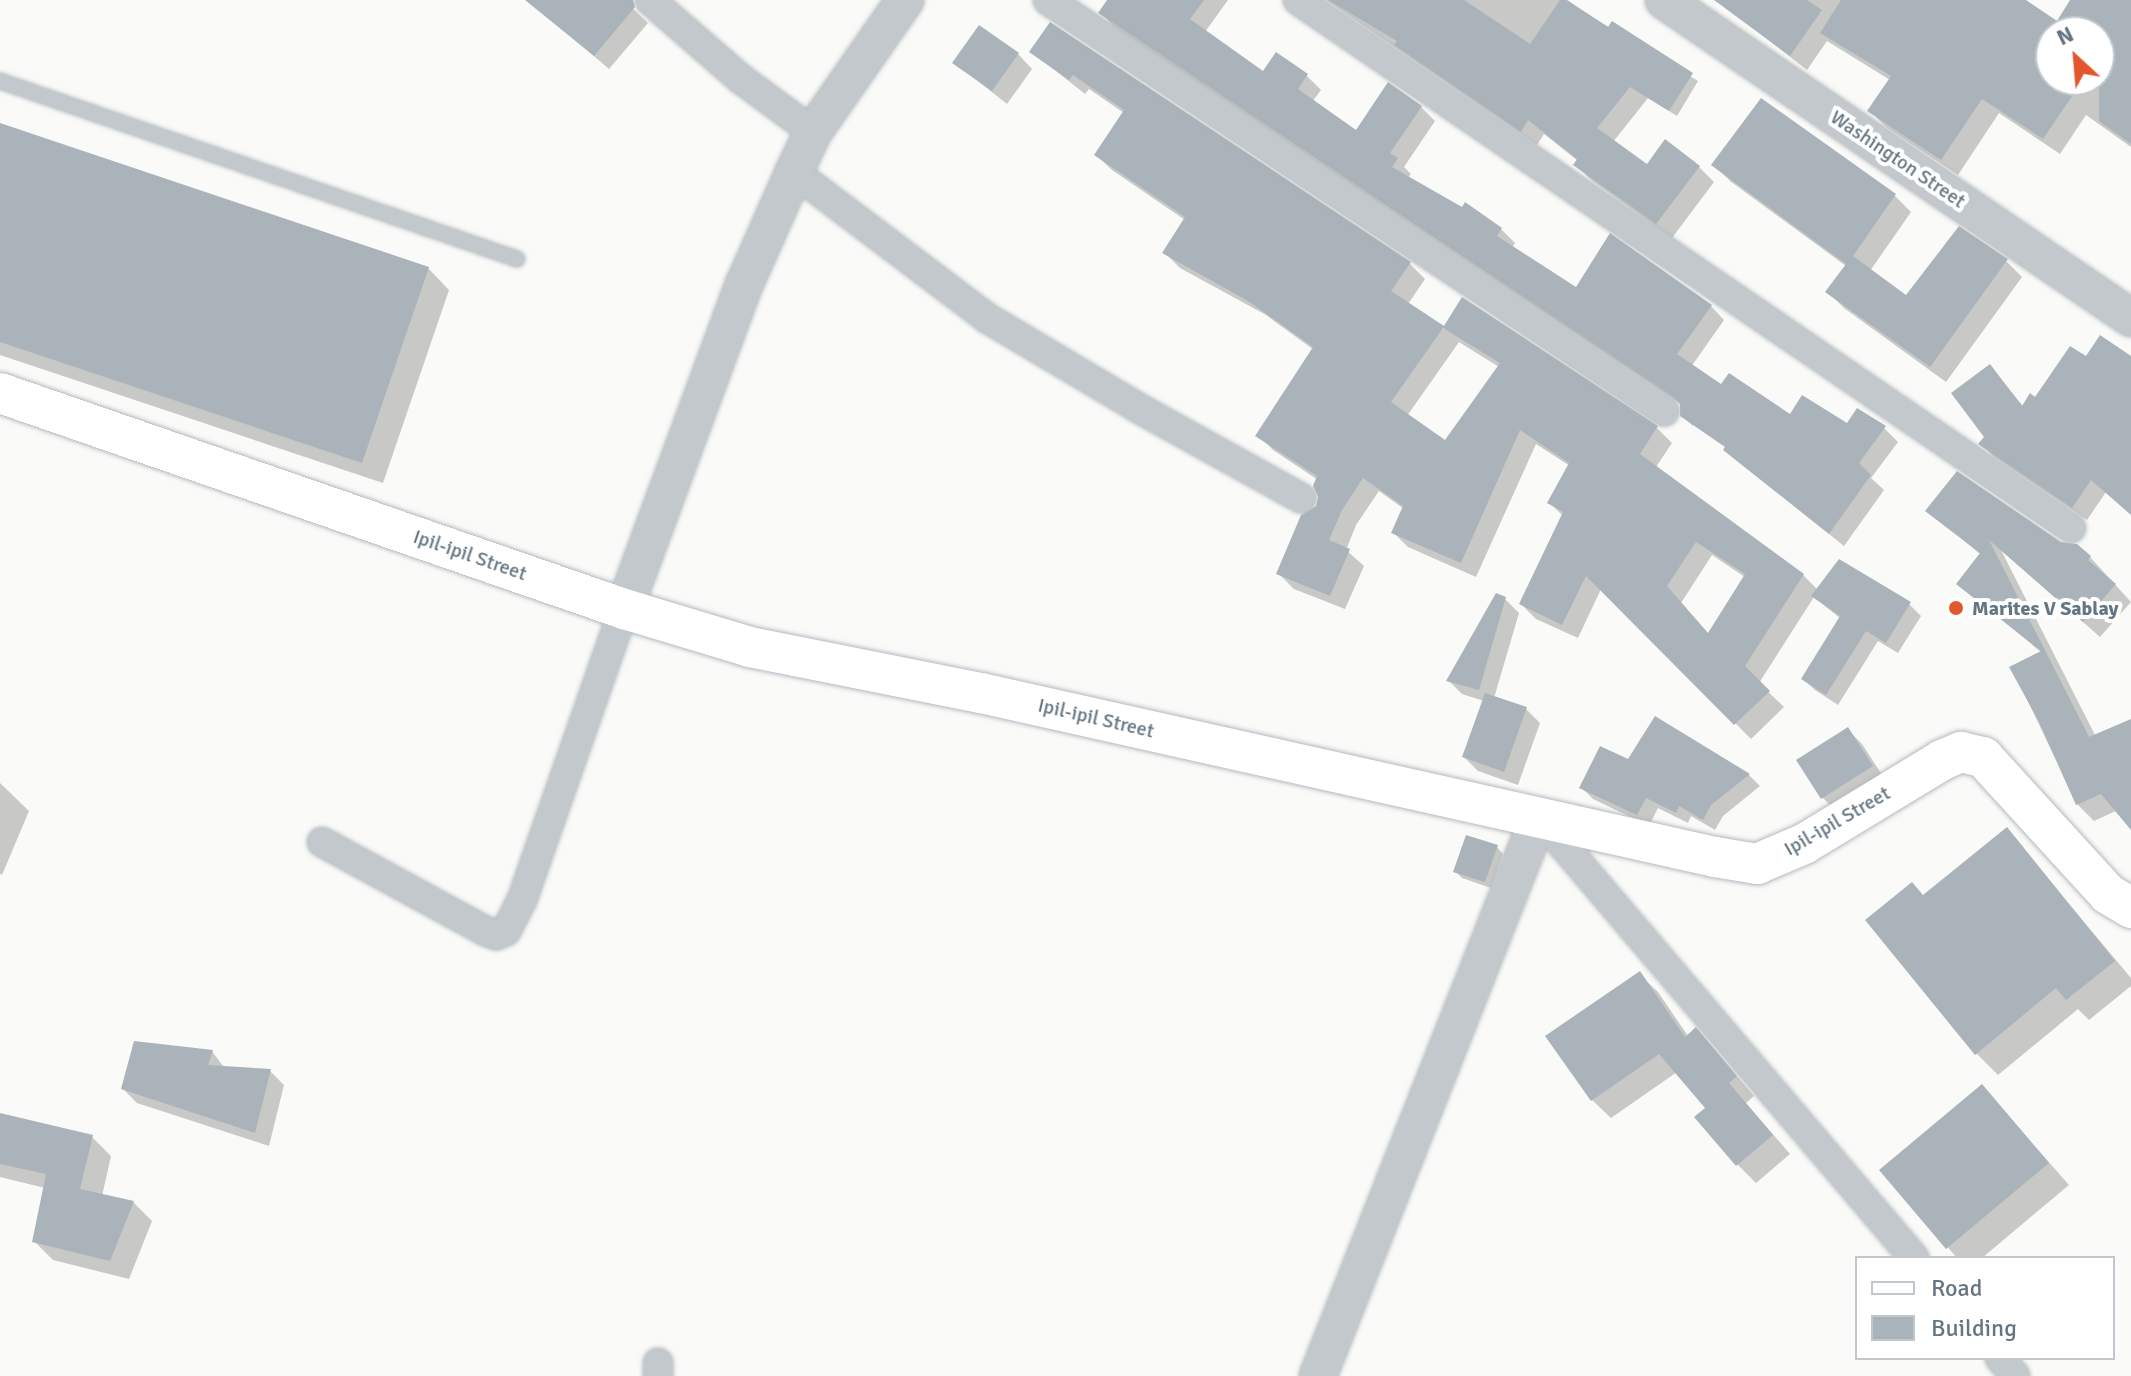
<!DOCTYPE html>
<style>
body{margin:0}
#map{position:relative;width:2131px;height:1376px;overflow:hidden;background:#fafaf8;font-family:Signika,sans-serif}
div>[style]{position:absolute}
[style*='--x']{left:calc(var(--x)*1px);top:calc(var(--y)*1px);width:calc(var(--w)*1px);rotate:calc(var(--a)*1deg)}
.shadow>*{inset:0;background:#0003}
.building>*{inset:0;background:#aab3b9}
.roads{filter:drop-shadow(0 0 2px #b3babf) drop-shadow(0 0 2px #b3babf)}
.service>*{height:14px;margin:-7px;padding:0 7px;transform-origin:7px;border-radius:7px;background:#c3c8cc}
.minor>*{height:28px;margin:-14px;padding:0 14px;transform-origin:14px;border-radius:14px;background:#c3c8cc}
.tertiary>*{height:36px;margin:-18px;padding:0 18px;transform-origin:18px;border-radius:18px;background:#c3c8cc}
.secondary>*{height:40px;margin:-20px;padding:0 20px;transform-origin:20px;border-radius:20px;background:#fff}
.dots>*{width:22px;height:22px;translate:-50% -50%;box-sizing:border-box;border:4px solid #fff;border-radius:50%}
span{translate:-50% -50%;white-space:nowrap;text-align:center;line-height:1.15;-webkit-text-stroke:8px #fff;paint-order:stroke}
.street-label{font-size:20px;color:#657683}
.poi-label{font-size:20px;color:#657683;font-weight:700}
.left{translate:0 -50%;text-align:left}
.legend{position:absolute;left:1855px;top:1256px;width:260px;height:104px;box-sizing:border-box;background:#fff;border:2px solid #c1c8cd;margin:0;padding:10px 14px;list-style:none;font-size:24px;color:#657683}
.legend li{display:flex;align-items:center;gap:16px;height:40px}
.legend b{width:40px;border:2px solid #c1c8cd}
.north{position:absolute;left:2035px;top:16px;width:80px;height:80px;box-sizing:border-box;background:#fff;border:2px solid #c1c8cd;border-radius:50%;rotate:334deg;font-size:22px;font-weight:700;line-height:32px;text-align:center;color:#657683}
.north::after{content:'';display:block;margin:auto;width:28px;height:36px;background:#e4572e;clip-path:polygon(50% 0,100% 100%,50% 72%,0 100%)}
</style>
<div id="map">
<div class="shadow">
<div style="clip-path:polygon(558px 0,624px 0,648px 23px,609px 69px,546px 15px)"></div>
<div style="clip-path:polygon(1110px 0,1228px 0,1205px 32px,1264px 74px,1307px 76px,1321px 90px,1312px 102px,1357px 133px,1421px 107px,1435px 121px,1404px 167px,1411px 174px,1408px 178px,1501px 229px,1515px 243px,1512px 248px,1576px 290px,1711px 306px,1724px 320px,1691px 367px,1722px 387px,1790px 417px,1884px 428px,1898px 442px,1871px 478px,1884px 490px,1844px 546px,1726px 451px,1734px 451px,1693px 423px,1693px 426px,1682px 415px,1682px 405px,1114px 27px,1101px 13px)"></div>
<div style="clip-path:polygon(1326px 0,1564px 0,1698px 81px,1677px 116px,1648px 98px,1613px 142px,1647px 167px,1699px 167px,1714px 182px,1672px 238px,1591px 180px,1576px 165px,1578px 161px,1544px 134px,1537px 145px)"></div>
<div style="clip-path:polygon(evenodd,1717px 0,2023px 0,2058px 24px,2072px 0,2131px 0,2131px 147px,2086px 115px,2060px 154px,1999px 113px,1958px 175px,1886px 127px,1870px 111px,1890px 80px,1827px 41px,1807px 70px,1717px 0,2051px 32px,2099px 32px,2099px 80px,2051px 80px,2051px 32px)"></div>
<div style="clip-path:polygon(evenodd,1051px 25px,1410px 264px,1425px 279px,1408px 304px,1444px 329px,1463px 299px,1657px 428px,1672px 443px,1656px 467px,1803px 575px,1818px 590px,1909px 604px,1921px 616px,1898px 653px,1878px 641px,1838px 705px,1815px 690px,1803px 679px,1841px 619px,1814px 597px,1759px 683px,1784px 707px,1751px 739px,1601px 589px,1578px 638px,1536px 619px,1521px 604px,1563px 516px,1549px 502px,1570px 466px,1536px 444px,1476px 577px,1408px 547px,1393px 532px,1404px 509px,1379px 491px,1356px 525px,1346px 550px,1364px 566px,1345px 609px,1294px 589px,1278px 573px,1318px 507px,1318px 480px,1273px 450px,1258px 435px,1314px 350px,1266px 315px,1180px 268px,1165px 253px,1185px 220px,1112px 170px,1096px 155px,1124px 113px,1089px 89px,1085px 94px,1032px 52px,1051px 25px,1459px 342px,1499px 367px,1446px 442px,1407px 416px,1459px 342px,1051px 25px,1712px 555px,1745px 577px,1709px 635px,1681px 603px,1712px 555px)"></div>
<div style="clip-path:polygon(1018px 54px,1032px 69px,1007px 104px,955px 63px)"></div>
<div style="clip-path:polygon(1761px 101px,1895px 196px,1911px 212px,1870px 271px,1906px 298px,2006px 261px,2022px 277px,1946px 382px,1844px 308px,1828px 292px,1846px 266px,1730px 181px,1714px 165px)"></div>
<div style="clip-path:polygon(0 125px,428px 268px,449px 290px,383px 483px,0 355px)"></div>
<div style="clip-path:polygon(2086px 359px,2131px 359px,2131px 514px,2106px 492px,2087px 520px,1994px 457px,1981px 444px,1986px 437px,1990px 366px,2023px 406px)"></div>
<div style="clip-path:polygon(1928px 510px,2061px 544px,2090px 557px,2131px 602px,2100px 637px,2001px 550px,2096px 737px,2131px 721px,2131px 826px,2118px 810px,2094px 821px,2077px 804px,2012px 668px,2042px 653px,1959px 584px,1981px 555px)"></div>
<div style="clip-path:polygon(1505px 599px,1519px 613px,1494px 698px,1526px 709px,1540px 723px,1518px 785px,1478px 771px,1464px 757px,1484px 701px,1462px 694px,1448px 680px)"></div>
<div style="clip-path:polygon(1656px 719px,1749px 775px,1760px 786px,1723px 816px,1715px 830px,1691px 816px,1688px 823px,1658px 808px,1649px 826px,1593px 799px,1582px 788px,1629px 761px)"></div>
<div style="clip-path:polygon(1848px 730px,1862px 744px,1886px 781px,1837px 812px,1823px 798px)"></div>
<div style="clip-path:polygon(0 783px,29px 811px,2px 875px,0 874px)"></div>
<div style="clip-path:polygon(2007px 830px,2131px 978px,2131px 986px,2089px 1020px,2078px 1009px,1998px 1075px,1977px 1054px,1924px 897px)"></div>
<div style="clip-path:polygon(1497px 847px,1503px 854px,1491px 888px,1462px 878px,1456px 872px)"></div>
<div style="clip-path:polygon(1639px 974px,1658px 992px,1688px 1036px,1714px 1049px,1754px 1096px,1746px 1103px,1790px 1154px,1756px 1183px,1737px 1164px,1708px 1108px,1677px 1072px,1611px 1118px,1592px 1100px)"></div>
<div style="clip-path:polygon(212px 1051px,225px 1069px,270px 1071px,284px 1085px,269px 1146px,137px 1103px,123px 1089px)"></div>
<div style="clip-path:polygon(1982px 1086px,2069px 1185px,1982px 1258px,1957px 1258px,1882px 1171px)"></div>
<div style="clip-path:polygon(0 1115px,92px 1137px,111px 1156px,102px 1196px,133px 1202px,152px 1221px,129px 1279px,53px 1260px,34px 1241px,45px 1188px,0 1177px)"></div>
</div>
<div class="building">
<div style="clip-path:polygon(525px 0,633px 0,635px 7px,594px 56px)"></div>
<div style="clip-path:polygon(1107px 0,1204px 0,1190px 19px,1263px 71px,1276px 52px,1308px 74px,1298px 89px,1356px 130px,1388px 82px,1422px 106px,1390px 153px,1398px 158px,1392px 167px,1462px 207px,1465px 202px,1502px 228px,1497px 236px,1576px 287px,1610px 233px,1712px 305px,1677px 354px,1721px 384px,1729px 373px,1790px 414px,1802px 395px,1847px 423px,1857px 408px,1886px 426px,1859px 463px,1871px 475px,1829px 534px,1723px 450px,1725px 447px,1680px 416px,1680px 404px,1673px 397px,1098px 13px)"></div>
<div style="clip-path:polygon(1328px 0,1464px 0,1530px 44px,1560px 0,1567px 0,1608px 27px,1612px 21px,1693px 73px,1669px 111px,1630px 87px,1597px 128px,1647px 164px,1665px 139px,1700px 166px,1656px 224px,1573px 165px,1577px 159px,1528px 120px,1521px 132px,1394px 45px,1397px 41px)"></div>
<div style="clip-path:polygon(1714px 0,1807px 0,1822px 10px,1790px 56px)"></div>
<div style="clip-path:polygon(1841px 0,2026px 0,2057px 21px,2070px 0,2131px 0,2131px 144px,2099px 121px,2099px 32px,2051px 32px,2051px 80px,2083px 80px,2043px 139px,1982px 99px,1941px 160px,1867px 111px,1891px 76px,1820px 33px)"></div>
<div style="clip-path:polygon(evenodd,1050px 22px,1411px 262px,1391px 291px,1444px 326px,1462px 297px,1658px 426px,1640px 454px,1804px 574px,1745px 666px,1770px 691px,1734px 725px,1586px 576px,1562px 625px,1519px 604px,1563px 512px,1547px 503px,1569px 463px,1520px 430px,1461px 563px,1391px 533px,1403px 506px,1363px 478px,1342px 510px,1329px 540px,1350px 549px,1330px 596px,1276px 574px,1301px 515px,1316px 506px,1318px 497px,1313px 486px,1317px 476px,1255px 436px,1313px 347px,1248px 301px,1162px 253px,1185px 217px,1094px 155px,1124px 110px,1073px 75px,1069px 80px,1029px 52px,1050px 22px,1443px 328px,1500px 363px,1445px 440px,1391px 402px,1443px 328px,1050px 22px,1696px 542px,1745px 574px,1708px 633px,1667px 586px,1696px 542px)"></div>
<div style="clip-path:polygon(979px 25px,1019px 53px,992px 91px,952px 63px)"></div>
<div style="clip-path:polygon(1761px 98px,1896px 194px,1853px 256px,1906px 295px,1959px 226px,2008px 259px,1930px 367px,1825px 292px,1846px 264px,1711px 165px)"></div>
<div style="clip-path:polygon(0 123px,429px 267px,362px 463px,0 342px)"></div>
<div style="clip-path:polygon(2100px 335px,2131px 356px,2131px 515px,2091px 480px,2072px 508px,1978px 444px,1984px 437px,1951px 393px,1990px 364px,2022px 406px,2030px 393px,2035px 397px,2070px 346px,2086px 356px)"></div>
<div style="clip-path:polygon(1957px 471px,2061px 542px,2077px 544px,2091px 556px,2088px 560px,2116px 584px,2083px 622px,1989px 540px,2089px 737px,2131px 719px,2131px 830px,2101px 794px,2076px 805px,2039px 722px,2009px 667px,2041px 651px,1956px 584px,1980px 553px,1925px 511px)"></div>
<div style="clip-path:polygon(1839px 559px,1911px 602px,1886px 643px,1866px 631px,1826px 695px,1801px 679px,1840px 616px,1811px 596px)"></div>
<div style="clip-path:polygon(1496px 593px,1506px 597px,1479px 690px,1446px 681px)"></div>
<div style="clip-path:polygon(1485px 693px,1527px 707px,1504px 772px,1462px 757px)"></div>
<div style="clip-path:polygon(1655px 716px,1750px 774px,1711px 805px,1703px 820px,1679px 806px,1676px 813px,1646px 798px,1637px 815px,1579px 788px,1600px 746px,1628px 759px)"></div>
<div style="clip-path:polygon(1848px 727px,1873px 766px,1821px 799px,1796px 760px)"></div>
<div style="clip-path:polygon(2007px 827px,2115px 961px,2066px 1000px,2056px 988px,1975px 1055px,1865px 920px,1912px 882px,1923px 895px)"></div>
<div style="clip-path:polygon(1466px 835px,1498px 845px,1485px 882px,1453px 872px)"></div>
<div style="clip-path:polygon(1640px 971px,1685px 1037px,1696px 1027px,1737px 1076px,1729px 1083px,1773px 1135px,1736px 1166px,1694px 1117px,1705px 1108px,1659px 1054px,1591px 1101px,1545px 1036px)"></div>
<div style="clip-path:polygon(134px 1041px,213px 1050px,208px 1065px,271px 1069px,255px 1133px,121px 1089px)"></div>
<div style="clip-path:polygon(1982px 1084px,2049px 1163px,1946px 1249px,1879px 1170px)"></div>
<div style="clip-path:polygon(0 1113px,93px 1135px,80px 1189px,134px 1201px,110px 1261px,32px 1242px,46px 1174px,0 1164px)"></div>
</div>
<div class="roads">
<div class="service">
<div style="--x:0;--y:81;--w:547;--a:19"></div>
</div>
<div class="minor">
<div style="--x:650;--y:0;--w:121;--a:41"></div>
<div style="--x:741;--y:79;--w:89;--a:36.4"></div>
<div style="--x:1048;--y:0;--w:741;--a:33.71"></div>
<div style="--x:1298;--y:0;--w:936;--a:34.34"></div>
<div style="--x:794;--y:172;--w:242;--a:37.1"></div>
<div style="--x:987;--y:318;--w:180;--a:30.7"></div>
<div style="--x:1142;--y:410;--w:182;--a:29"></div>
<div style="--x:1539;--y:817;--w:579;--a:49.62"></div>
<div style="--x:322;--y:842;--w:186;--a:28.6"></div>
<div style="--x:485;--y:931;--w:12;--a:20"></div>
<div style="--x:496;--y:935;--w:11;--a:-22"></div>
<div style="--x:506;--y:931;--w:35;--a:-63"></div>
<div style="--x:522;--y:900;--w:308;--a:-70.7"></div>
<div style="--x:2000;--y:1358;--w:23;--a:50"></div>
<div style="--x:658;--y:1376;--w:13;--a:-90"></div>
</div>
<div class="tertiary">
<div style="--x:1664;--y:0;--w:565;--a:34.25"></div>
<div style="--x:624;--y:609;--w:346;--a:-69.7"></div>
<div style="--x:744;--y:285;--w:124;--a:-66.1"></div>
<div style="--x:794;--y:172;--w:44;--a:-64.6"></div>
<div style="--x:813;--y:132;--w:161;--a:-55.1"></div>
<div style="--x:1318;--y:1376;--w:601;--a:-68.43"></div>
</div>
<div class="secondary">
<div style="--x:0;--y:393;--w:660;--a:19.09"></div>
<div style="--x:624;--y:609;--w:132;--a:16.8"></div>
<div style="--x:750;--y:647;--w:236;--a:11.3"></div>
<div style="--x:981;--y:693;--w:752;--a:12.59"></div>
<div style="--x:1715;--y:857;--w:43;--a:9.5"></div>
<div style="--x:1757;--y:864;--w:51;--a:-23.1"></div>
<div style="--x:1804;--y:844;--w:162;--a:-31.3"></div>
<div style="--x:1942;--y:760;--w:21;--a:-23"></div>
<div style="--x:1961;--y:752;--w:23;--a:13"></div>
<div style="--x:1983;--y:757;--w:185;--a:47.6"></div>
<div style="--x:2108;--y:894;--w:27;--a:31"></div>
</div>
</div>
<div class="dots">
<div style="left:1956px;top:608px;background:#e4572e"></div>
</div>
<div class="street-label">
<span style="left:1898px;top:159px;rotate:34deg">Washington Street</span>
<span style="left:470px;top:555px;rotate:19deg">Ipil-ipil Street</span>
<span style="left:1096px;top:718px;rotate:13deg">Ipil-ipil Street</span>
<span style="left:1837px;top:821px;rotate:-30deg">Ipil-ipil Street</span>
</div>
<div class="poi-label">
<span class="left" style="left:1972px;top:608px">Marites V Sablay</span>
</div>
<ul class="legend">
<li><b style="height:10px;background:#fff"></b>Road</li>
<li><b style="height:22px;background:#aab3b9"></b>Building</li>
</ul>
<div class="north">N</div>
</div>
